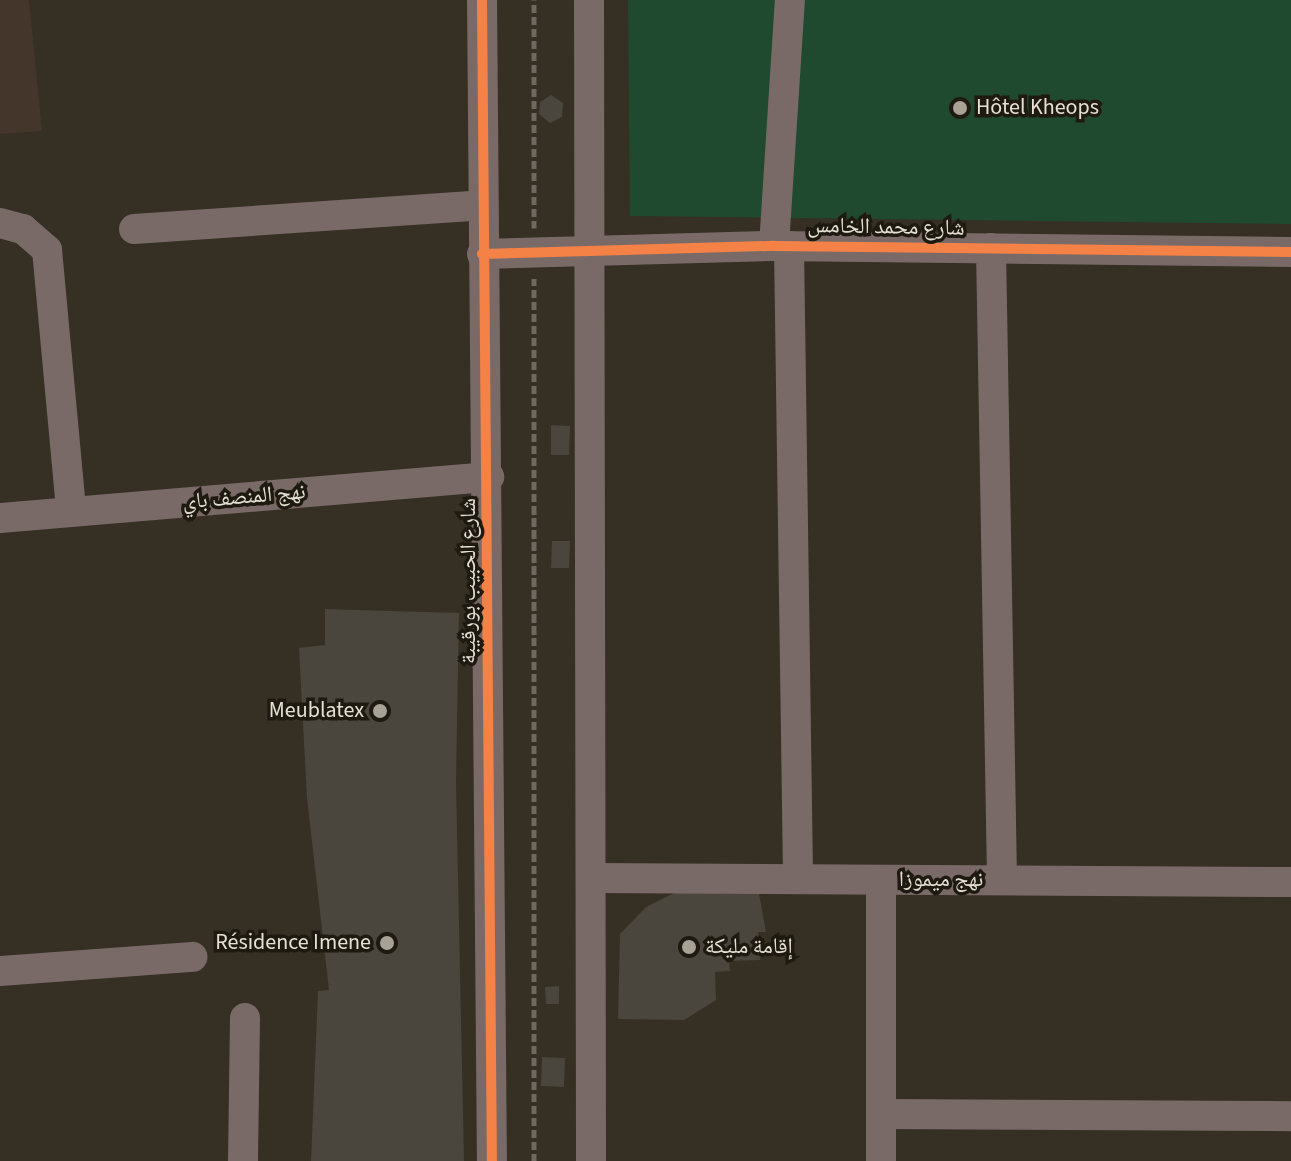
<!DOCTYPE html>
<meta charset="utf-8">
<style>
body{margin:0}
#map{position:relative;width:1291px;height:1161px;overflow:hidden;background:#352f24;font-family:"Source Sans 3","Noto Naskh Arabic",sans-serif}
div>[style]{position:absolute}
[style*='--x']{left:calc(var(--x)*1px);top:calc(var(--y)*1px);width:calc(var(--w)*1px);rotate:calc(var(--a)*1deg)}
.education>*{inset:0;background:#45362b}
.green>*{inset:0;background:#204a30}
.building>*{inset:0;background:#4a463d}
.path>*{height:5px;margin-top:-2.5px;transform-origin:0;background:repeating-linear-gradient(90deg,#716761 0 8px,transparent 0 12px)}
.minor>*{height:30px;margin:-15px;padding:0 15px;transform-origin:15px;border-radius:15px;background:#7a6a67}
.cycleway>*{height:10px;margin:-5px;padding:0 5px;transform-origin:5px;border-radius:5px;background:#f48246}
.dots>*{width:22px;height:22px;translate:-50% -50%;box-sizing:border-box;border:4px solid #1e1a12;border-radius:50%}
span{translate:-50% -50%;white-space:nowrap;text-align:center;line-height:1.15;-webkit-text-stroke:7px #1e1a12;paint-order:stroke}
.poi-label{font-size:22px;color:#e6e0d4}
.left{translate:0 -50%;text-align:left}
.right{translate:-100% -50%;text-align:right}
.street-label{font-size:22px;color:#e6e0d4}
</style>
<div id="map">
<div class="education">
<div style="clip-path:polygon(0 0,29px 0,42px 131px,0 134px)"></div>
</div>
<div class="green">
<div style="clip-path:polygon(628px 0,1291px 0,1291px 224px,630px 216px)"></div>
</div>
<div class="building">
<div style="clip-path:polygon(551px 95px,563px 103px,562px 117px,550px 123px,539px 114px,540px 102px)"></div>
<div style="clip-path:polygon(551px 425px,570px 426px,569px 455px,551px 455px)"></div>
<div style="clip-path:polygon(552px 541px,570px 541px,569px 568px,551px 568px)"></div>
<div style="clip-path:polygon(325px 609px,459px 613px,456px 782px,464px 1161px,311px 1161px,318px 991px,329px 990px,307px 798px,299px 648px,325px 645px)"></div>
<div style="clip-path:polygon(757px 882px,766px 932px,758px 932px,760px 960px,729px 961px,730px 971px,715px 972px,716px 1000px,684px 1020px,618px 1019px,620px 934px,646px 907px,690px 885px)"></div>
<div style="clip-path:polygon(559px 986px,559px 1004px,546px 1004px,545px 987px)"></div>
<div style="clip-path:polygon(542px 1057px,565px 1058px,564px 1087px,541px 1086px)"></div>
</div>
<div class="path">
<div style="--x:534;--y:228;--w:228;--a:-90"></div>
<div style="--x:534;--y:278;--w:883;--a:90"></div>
</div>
<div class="minor">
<div style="--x:482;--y:0;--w:1161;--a:89.51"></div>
<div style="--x:589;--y:0;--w:1161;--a:89.9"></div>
<div style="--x:0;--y:223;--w:24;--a:15"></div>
<div style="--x:23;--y:229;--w:32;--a:41"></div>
<div style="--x:47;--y:250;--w:262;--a:84.7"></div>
<div style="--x:134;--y:229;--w:349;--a:-3.9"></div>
<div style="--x:774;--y:246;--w:247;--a:-86.3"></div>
<div style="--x:789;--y:246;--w:632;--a:89.18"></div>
<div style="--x:991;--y:248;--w:632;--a:89"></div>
<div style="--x:482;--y:254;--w:292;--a:-1.6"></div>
<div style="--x:774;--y:246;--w:517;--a:0.66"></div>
<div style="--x:0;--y:518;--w:491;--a:-4.8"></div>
<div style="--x:591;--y:878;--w:700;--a:0.33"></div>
<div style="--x:0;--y:971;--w:193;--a:-4.2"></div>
<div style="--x:882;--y:1114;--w:409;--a:0.3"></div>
<div style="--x:243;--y:1161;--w:143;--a:-89.2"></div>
<div style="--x:881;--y:1161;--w:281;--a:-90"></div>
</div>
<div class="cycleway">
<div style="--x:482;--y:0;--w:1161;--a:89.51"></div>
<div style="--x:482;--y:254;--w:292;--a:-1.6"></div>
<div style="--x:774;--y:246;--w:517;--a:0.66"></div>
</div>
<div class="dots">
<div style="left:960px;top:108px;background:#a8a296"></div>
<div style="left:380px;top:711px;background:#a8a296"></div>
<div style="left:387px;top:943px;background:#a8a296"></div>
<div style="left:689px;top:947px;background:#a8a296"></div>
</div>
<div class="poi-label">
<span class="left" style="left:976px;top:108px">Hôtel Kheops</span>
<span class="right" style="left:364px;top:711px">Meublatex</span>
<span class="right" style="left:371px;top:943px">Résidence Imene</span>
<span class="left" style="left:705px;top:947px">إقامة مليكة</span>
</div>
<div class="street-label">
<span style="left:886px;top:227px;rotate:1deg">شارع محمد الخامس</span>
<span style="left:244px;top:497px;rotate:-5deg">نهج المنصف باي</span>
<span style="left:469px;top:581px;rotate:-90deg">شارع الحبيب بورقيبة</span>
<span style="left:941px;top:880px">نهج ميموزا</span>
</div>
</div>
